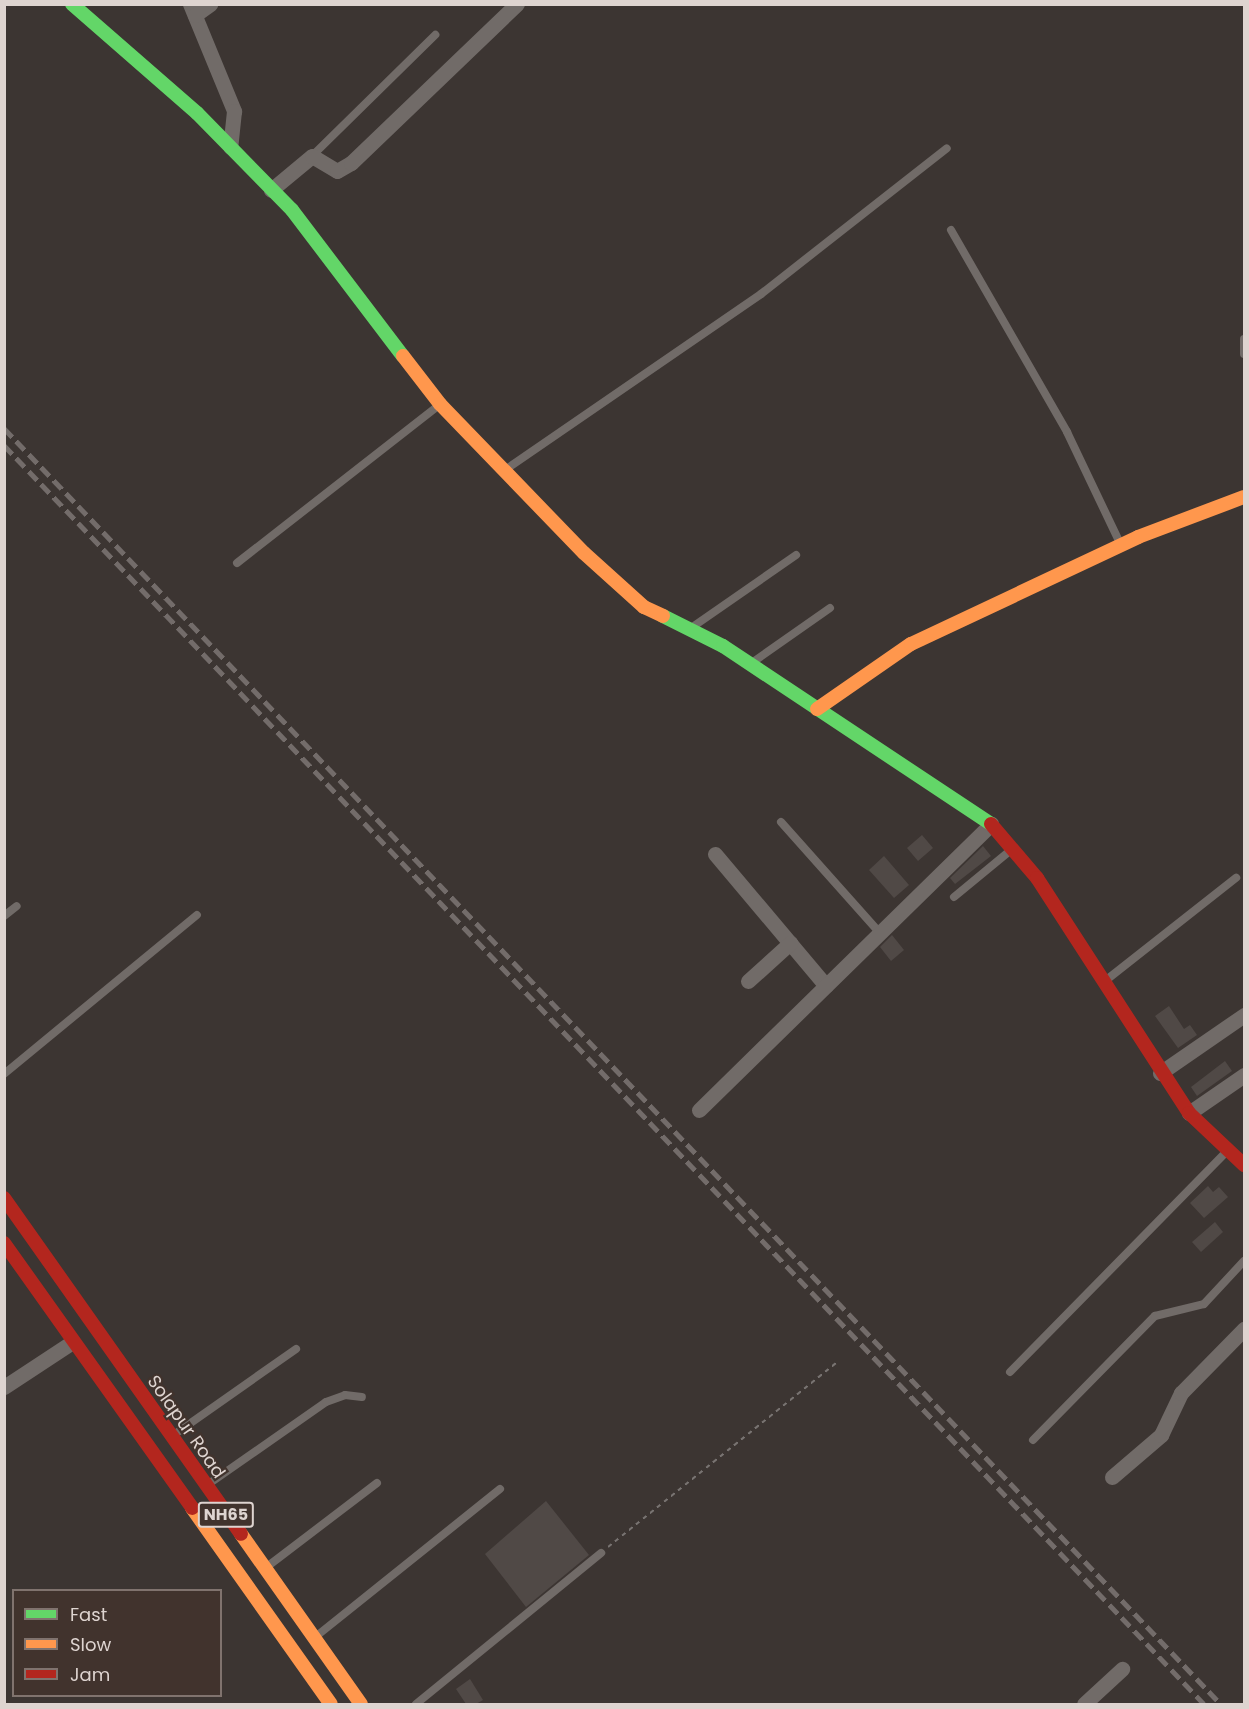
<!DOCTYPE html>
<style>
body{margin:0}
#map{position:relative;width:1249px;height:1709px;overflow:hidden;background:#3c3532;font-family:Poppins,sans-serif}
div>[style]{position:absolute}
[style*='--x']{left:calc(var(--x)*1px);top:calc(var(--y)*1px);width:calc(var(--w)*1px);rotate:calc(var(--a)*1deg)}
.building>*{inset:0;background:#504946}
.path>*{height:2px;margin-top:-1px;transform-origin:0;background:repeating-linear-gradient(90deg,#787371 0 4.5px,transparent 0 9px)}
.lane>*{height:8px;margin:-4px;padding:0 4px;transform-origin:4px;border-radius:4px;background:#716b68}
.street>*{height:15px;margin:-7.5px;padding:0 7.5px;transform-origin:7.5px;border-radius:7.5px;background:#716b68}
.fast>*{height:14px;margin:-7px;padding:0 7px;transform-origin:7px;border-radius:7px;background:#63d668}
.slow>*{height:14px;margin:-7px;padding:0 7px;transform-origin:7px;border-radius:7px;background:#ff974d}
.jam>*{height:14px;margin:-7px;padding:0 7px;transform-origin:7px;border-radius:7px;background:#b3261e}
.rail>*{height:4.5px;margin-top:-2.25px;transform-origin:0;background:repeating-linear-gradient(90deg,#736c6a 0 12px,transparent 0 18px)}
span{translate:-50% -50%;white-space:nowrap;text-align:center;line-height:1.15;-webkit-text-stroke:4.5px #41332d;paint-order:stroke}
.shield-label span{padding:2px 4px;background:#41332d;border:2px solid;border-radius:4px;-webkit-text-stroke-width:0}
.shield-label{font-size:16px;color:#ded4d0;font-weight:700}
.street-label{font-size:18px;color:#ded4d0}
.frame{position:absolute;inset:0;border:6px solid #ded4d0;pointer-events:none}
.legend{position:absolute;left:12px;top:1589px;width:210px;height:108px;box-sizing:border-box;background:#41332d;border:2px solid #80736e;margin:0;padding:8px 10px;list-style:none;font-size:18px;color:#ded4d0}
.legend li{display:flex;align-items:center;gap:12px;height:30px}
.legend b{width:30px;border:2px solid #80736e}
</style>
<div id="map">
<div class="building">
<div style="clip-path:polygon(922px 835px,933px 848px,918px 861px,907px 848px)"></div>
<div style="clip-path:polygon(983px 846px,991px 856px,955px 884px,950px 878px)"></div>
<div style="clip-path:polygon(884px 856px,909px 885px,894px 898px,869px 870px)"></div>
<div style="clip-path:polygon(892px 935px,904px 950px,891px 961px,880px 947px)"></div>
<div style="clip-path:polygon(1169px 1006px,1184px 1029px,1190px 1025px,1197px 1035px,1178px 1048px,1155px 1016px)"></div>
<div style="clip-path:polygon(1225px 1061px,1232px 1071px,1197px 1096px,1191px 1087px)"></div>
<div style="clip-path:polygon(1208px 1186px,1213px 1192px,1219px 1187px,1228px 1197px,1204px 1218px,1190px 1203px)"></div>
<div style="clip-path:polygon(1215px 1222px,1223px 1232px,1201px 1252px,1192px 1242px)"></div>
<div style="clip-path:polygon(546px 1501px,589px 1555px,526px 1607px,485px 1554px)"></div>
<div style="clip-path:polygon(470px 1679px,483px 1700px,476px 1704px,466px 1704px,456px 1689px)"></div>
</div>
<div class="path">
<div style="--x:608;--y:1547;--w:294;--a:-38.9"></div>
</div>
<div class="lane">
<div style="--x:312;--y:156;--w:173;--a:-44.5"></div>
<div style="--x:951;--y:230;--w:233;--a:60.1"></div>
<div style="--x:1067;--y:432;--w:123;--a:64.5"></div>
<div style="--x:1244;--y:339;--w:15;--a:90"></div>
<div style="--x:505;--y:470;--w:311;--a:-34.5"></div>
<div style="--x:761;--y:294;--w:236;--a:-38.1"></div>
<div style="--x:237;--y:563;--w:256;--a:-38"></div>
<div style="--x:691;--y:628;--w:128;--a:-34.8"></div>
<div style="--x:753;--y:662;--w:94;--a:-35"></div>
<div style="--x:781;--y:822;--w:149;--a:48.3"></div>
<div style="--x:954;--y:897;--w:74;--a:-39.5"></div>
<div style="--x:4;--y:916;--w:16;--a:-38"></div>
<div style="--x:1105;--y:981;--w:167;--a:-38.2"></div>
<div style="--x:4;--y:1074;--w:250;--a:-39.5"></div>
<div style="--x:1010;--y:1372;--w:310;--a:-45.5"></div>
<div style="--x:175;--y:1434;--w:148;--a:-35.1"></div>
<div style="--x:1033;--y:1440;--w:174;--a:-45.5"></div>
<div style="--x:1155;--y:1316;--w:50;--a:-13.8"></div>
<div style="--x:1204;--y:1304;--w:59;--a:-47.1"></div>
<div style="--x:210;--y:1483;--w:141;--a:-34.9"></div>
<div style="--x:326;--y:1402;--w:20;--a:-20"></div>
<div style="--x:345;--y:1395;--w:17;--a:7"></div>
<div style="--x:268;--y:1566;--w:137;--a:-37.3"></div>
<div style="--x:319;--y:1634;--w:232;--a:-38.7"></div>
<div style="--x:416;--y:1704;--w:239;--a:-39.2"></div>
</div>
<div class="street">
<div style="--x:190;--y:4;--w:116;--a:67.6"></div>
<div style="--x:234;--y:111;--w:36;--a:96"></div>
<div style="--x:195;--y:15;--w:19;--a:-36"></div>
<div style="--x:271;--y:190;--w:53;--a:-39.7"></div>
<div style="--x:312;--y:156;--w:29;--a:31"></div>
<div style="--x:337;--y:171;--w:16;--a:-30"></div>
<div style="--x:351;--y:163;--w:230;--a:-43.8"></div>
<div style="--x:715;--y:854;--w:172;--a:49.9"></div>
<div style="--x:748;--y:981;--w:57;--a:-42.1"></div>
<div style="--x:1160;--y:1073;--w:102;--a:-34.6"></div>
<div style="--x:699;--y:1110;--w:409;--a:-44.4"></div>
<div style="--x:1189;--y:1113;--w:67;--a:-34.6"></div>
<div style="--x:4;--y:1387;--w:80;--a:-33.3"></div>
<div style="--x:1112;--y:1477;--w:65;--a:-40.6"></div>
<div style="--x:1161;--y:1435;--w:47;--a:-64.5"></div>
<div style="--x:1181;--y:1393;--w:90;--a:-45.5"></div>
<div style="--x:1084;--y:1704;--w:52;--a:-42.6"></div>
</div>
<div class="fast">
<div style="--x:72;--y:4;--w:166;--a:41.1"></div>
<div style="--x:197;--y:113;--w:136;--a:45.6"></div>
<div style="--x:292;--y:210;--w:183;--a:52.8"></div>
<div style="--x:663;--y:616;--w:67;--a:26.6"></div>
<div style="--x:723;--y:646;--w:322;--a:33.6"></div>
</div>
<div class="slow">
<div style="--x:403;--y:356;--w:61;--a:52.4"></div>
<div style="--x:440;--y:404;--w:207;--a:46"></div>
<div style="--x:584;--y:553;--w:81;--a:42"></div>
<div style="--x:644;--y:607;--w:21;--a:25"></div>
<div style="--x:817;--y:709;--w:114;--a:-34.7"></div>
<div style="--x:911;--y:644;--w:251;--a:-25.2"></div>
<div style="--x:1138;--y:537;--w:113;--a:-20.7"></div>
<div style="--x:192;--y:1508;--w:240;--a:54.7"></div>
<div style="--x:241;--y:1534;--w:208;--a:54.8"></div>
</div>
<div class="jam">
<div style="--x:991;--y:824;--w:71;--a:49.6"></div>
<div style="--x:1037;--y:878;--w:280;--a:57.1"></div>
<div style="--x:1189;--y:1113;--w:76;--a:43.4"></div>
<div style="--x:4;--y:1198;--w:411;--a:54.8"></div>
<div style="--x:4;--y:1243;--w:325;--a:54.6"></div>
</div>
<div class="rail">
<div style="--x:4;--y:428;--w:1763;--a:46.36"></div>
<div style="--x:4;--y:445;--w:1739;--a:46.37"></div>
</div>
<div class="shield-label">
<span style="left:226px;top:1515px">NH65</span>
</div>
<div class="street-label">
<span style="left:186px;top:1427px;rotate:55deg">Solapur Road</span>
</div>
<div class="frame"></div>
<ul class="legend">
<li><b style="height:8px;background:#63d668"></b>Fast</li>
<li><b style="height:8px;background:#ff974d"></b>Slow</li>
<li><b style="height:8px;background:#b3261e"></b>Jam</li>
</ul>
</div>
